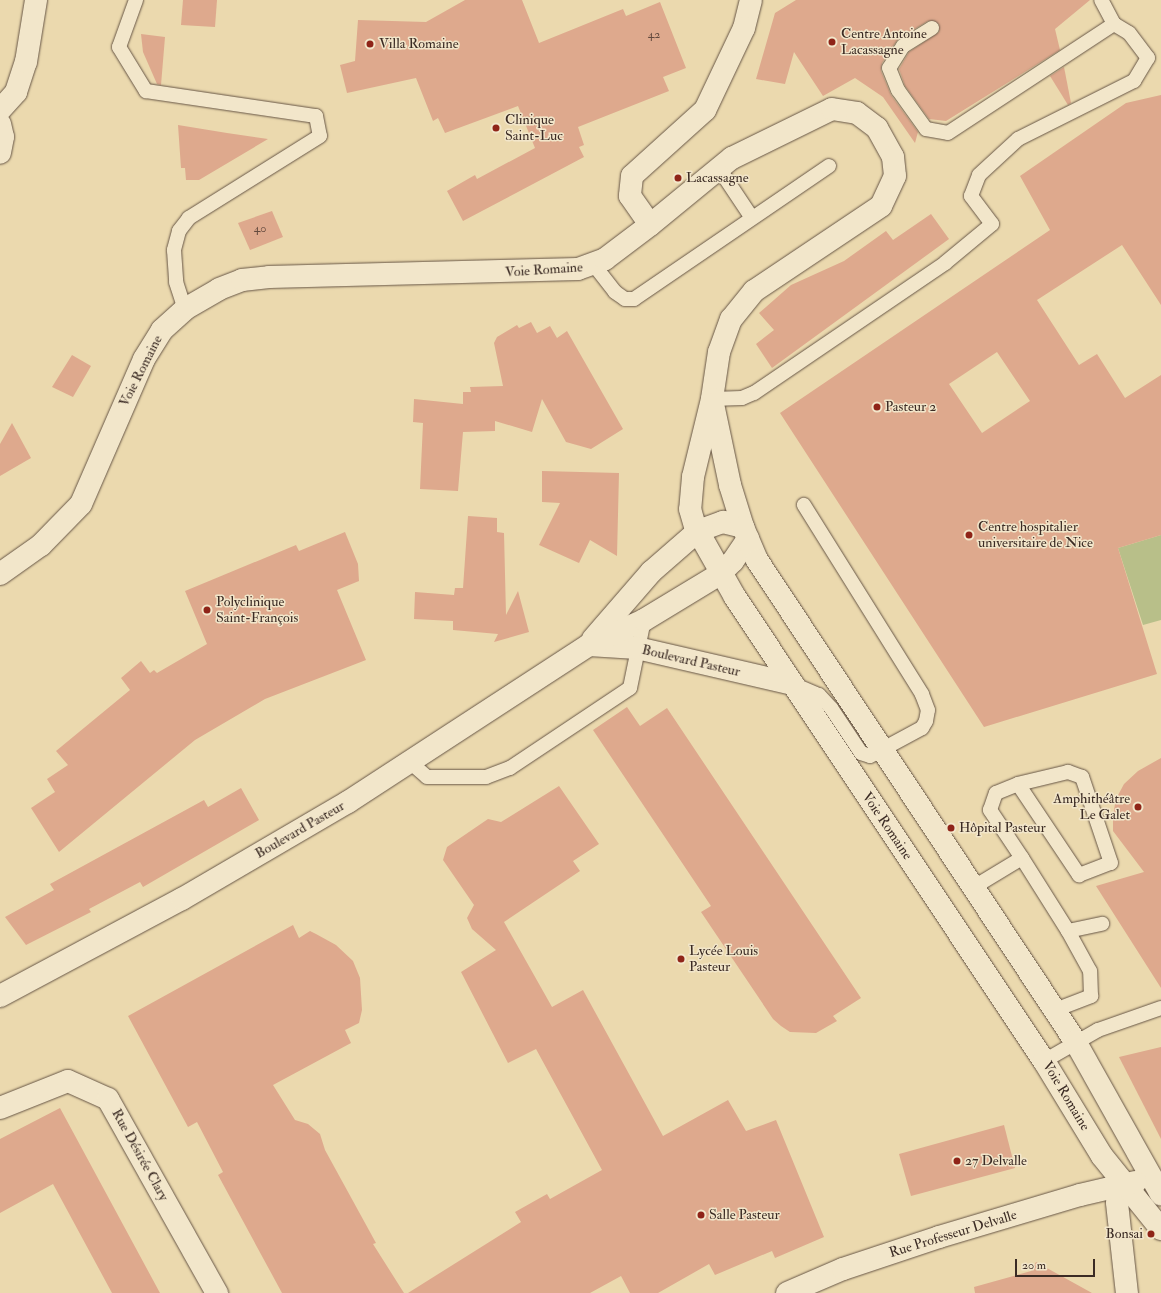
<!DOCTYPE html>
<meta charset="utf-8">
<style>
body{margin:0}
#map{position:relative;width:1161px;height:1293px;overflow:hidden;background:#ebd9ae;font-family:"IM FELL Double Pica",serif}
div>[style]{position:absolute}
[style*='--x']{left:calc(var(--x)*1px);top:calc(var(--y)*1px);width:calc(var(--w)*1px);rotate:calc(var(--a)*1deg)}
.green>*{inset:0;background:#b8bf89}
.building>*{inset:0;background:#dea98d}
.roads{filter:drop-shadow(0 0 1px #675646) drop-shadow(0 0 1px #675646)}
.service>*{height:14px;margin:-7px;padding:0 7px;transform-origin:7px;border-radius:7px;background:#f2e6ca}
.minor>*{height:22px;margin:-11px;padding:0 11px;transform-origin:11px;border-radius:11px;background:#f2e6ca}
.tertiary>*{height:22px;margin:-11px;padding:0 11px;transform-origin:11px;border-radius:11px;background:#f2e6ca}
.secondary>*{height:22px;margin:-11px;padding:0 11px;transform-origin:11px;border-radius:11px;background:#f2e6ca}
.dots>*{width:11px;height:11px;translate:-50% -50%;box-sizing:border-box;border:2px solid #f2e6ca;border-radius:50%}
span{translate:-50% -50%;white-space:nowrap;text-align:center;line-height:1.15;-webkit-text-stroke:3px #f2e6ca;paint-order:stroke}
.number-label{font-size:12px;color:#644a3e}
.number-label span{-webkit-text-stroke-width:0}
.poi-label{font-size:14px;color:#3b2b24}
.left{translate:0 -50%;text-align:left}
.right{translate:-100% -50%;text-align:right}
.street-label{font-size:14px;color:#3b2b24}
.scale{position:absolute;left:1015px;top:1259px;width:80px;height:18px;box-sizing:border-box;border:2px solid #3b2b24;border-top:0;padding-left:5px;font-size:12px;line-height:14px;white-space:nowrap;color:#3b2b24;-webkit-text-stroke:3px #f2e6ca;paint-order:stroke}
</style>
<div id="map">
<div class="green">
<div style="clip-path:polygon(1161px 535px,1161px 620px,1143px 625px,1118px 548px)"></div>
</div>
<div class="building">
<div style="clip-path:polygon(183px 0,217px 0,215px 27px,181px 25px)"></div>
<div style="clip-path:polygon(465px 0,522px 0,539px 43px,623px 9px,626px 16px,660px 2px,686px 68px,663px 77px,669px 91px,578px 127px,584px 145px,579px 147px,584px 157px,463px 221px,447px 191px,475px 175px,477px 179px,535px 148px,518px 106px,445px 133px,438px 118px,433px 121px,416px 78px,347px 93px,340px 65px,355px 61px,358px 20px,426px 22px)"></div>
<div style="clip-path:polygon(796px 0,1090px 0,1055px 29px,1060px 50px,946px 121px,929px 119px,905px 86px,899px 69px,909px 52px,939px 32px,939px 24px,928px 21px,898px 39px,882px 63px,881px 71px,891px 95px,918px 132px,915px 143px,883px 97px,855px 78px,823px 96px,794px 52px,785px 84px,756px 79px,775px 13px)"></div>
<div style="clip-path:polygon(141px 34px,165px 37px,161px 85px,157px 84px,143px 52px)"></div>
<div style="clip-path:polygon(1064px 67px,1071px 103px,1068px 105px,1050px 76px)"></div>
<div style="clip-path:polygon(evenodd,1161px 95px,1161px 305px,1122px 245px,1037px 300px,1079px 365px,1097px 354px,1125px 398px,1161px 375px,1161px 535px,1118px 548px,1157px 674px,984px 727px,780px 413px,1050px 230px,1020px 176px,1126px 103px,1161px 95px,997px 352px,1030px 401px,982px 433px,949px 384px,997px 352px)"></div>
<div style="clip-path:polygon(178px 125px,227px 133px,268px 139px,199px 180px,186px 180px,185px 168px,181px 168px)"></div>
<div style="clip-path:polygon(272px 211px,283px 237px,250px 250px,238px 223px)"></div>
<div style="clip-path:polygon(931px 214px,949px 239px,772px 368px,756px 344px,774px 330px,759px 313px,791px 285px,844px 261px,886px 231px,893px 240px)"></div>
<div style="clip-path:polygon(531px 322px,537px 333px,550px 326px,557px 338px,567px 331px,623px 429px,591px 449px,566px 442px,542px 399px,532px 432px,495px 421px,495px 431px,463px 432px,458px 491px,420px 489px,423px 423px,413px 422px,414px 399px,463px 404px,463px 392px,471px 392px,470px 387px,503px 386px,494px 343px,497px 337px,517px 325px,519px 328px)"></div>
<div style="clip-path:polygon(72px 355px,91px 366px,73px 397px,52px 387px)"></div>
<div style="clip-path:polygon(12px 423px,31px 458px,0 476px,0 444px)"></div>
<div style="clip-path:polygon(542px 471px,619px 473px,617px 556px,590px 540px,579px 563px,539px 545px,560px 503px,542px 502px)"></div>
<div style="clip-path:polygon(468px 516px,497px 518px,497px 532px,504px 533px,506px 615px,518px 591px,529px 632px,494px 642px,498px 634px,453px 630px,453px 621px,414px 619px,415px 592px,454px 595px,455px 588px,463px 588px)"></div>
<div style="clip-path:polygon(345px 532px,358px 564px,359px 581px,337px 590px,366px 660px,265px 699px,195px 740px,59px 852px,31px 808px,55px 792px,47px 779px,68px 765px,56px 751px,130px 690px,121px 678px,141px 661px,150px 673px,154px 670px,157px 673px,207px 644px,185px 591px,296px 545px,299px 551px)"></div>
<div style="clip-path:polygon(627px 707px,640px 726px,667px 708px,861px 998px,833px 1016px,837px 1021px,816px 1033px,790px 1032px,781px 1026px,773px 1019px,701px 912px,711px 906px,593px 730px)"></div>
<div style="clip-path:polygon(1161px 758px,1161px 988px,1096px 886px,1144px 872px,1113px 831px,1113px 815px,1116px 799px,1124px 784px,1138px 771px)"></div>
<div style="clip-path:polygon(559px 786px,599px 844px,573px 861px,580px 871px,504px 922px,552px 1007px,583px 990px,663px 1136px,728px 1100px,746px 1131px,776px 1120px,824px 1237px,775px 1258px,772px 1251px,715px 1275px,709px 1264px,658px 1293px,630px 1293px,621px 1276px,590px 1293px,408px 1293px,521px 1222px,515px 1212px,547px 1194px,550px 1199px,602px 1170px,536px 1049px,508px 1063px,461px 972px,496px 950px,472px 929px,467px 918px,474px 905px,443px 860px,447px 847px,488px 819px,501px 822px)"></div>
<div style="clip-path:polygon(241px 788px,259px 820px,143px 887px,140px 882px,89px 909px,91px 912px,26px 945px,5px 917px,54px 890px,50px 884px,204px 800px,208px 807px)"></div>
<div style="clip-path:polygon(293px 925px,299px 938px,310px 931px,316px 934px,336px 945px,353px 961px,360px 978px,362px 1010px,359px 1023px,345px 1030px,351px 1043px,273px 1085px,295px 1120px,308px 1124px,320px 1134px,325px 1150px,376px 1243px,373px 1244px,404px 1293px,282px 1293px,218px 1175px,223px 1172px,197px 1122px,188px 1127px,128px 1016px)"></div>
<div style="clip-path:polygon(1161px 1047px,1161px 1139px,1119px 1057px)"></div>
<div style="clip-path:polygon(60px 1108px,160px 1293px,112px 1293px,53px 1184px,0 1213px,0 1139px)"></div>
<div style="clip-path:polygon(1004px 1125px,1015px 1168px,911px 1196px,899px 1154px)"></div>
<div style="clip-path:polygon(1036px 1262px,1092px 1293px,975px 1293px,974px 1287px,1031px 1271px)"></div>
</div>
<div class="roads">
<div class="service">
<div style="--x:136;--y:0;--w:50;--a:109.9"></div>
<div style="--x:119;--y:47;--w:52;--a:58.5"></div>
<div style="--x:146;--y:91;--w:172;--a:8.4"></div>
<div style="--x:316;--y:116;--w:20;--a:79"></div>
<div style="--x:320;--y:136;--w:155;--a:148"></div>
<div style="--x:189;--y:218;--w:16;--a:128"></div>
<div style="--x:179;--y:231;--w:20;--a:105"></div>
<div style="--x:174;--y:250;--w:32;--a:86"></div>
<div style="--x:176;--y:282;--w:28;--a:72"></div>
<div style="--x:932;--y:28;--w:34;--a:148"></div>
<div style="--x:903;--y:46;--w:26;--a:122"></div>
<div style="--x:889;--y:68;--w:24;--a:68"></div>
<div style="--x:898;--y:90;--w:48;--a:54.3"></div>
<div style="--x:926;--y:129;--w:22;--a:10"></div>
<div style="--x:948;--y:133;--w:199;--a:-33.3"></div>
<div style="--x:718;--y:167;--w:61;--a:56.3"></div>
<div style="--x:594;--y:265;--w:34;--a:52"></div>
<div style="--x:615;--y:292;--w:12;--a:35"></div>
<div style="--x:625;--y:299;--w:9;--a:0"></div>
<div style="--x:634;--y:299;--w:236;--a:-34.3"></div>
<div style="--x:712;--y:399;--w:30;--a:-2"></div>
<div style="--x:742;--y:398;--w:13;--a:-23"></div>
<div style="--x:754;--y:393;--w:231;--a:-34.2"></div>
<div style="--x:945;--y:263;--w:61;--a:-39.7"></div>
<div style="--x:992;--y:224;--w:35;--a:-127"></div>
<div style="--x:971;--y:196;--w:22;--a:-69"></div>
<div style="--x:979;--y:175;--w:53;--a:-42.7"></div>
<div style="--x:1018;--y:139;--w:130;--a:-26.6"></div>
<div style="--x:1134;--y:81;--w:27;--a:-59"></div>
<div style="--x:1148;--y:58;--w:31;--a:-127"></div>
<div style="--x:1129;--y:33;--w:17;--a:-149"></div>
<div style="--x:1114;--y:24;--w:27;--a:-118"></div>
<div style="--x:795;--y:685;--w:26;--a:23"></div>
<div style="--x:819;--y:695;--w:18;--a:47"></div>
<div style="--x:831;--y:708;--w:54;--a:56.3"></div>
<div style="--x:861;--y:753;--w:9;--a:18"></div>
<div style="--x:870;--y:756;--w:59;--a:-28.3"></div>
<div style="--x:922;--y:728;--w:8;--a:-60"></div>
<div style="--x:926;--y:721;--w:11;--a:-80"></div>
<div style="--x:928;--y:710;--w:17;--a:-111"></div>
<div style="--x:922;--y:694;--w:223;--a:-122"></div>
<div style="--x:411;--y:763;--w:21;--a:41"></div>
<div style="--x:427;--y:777;--w:59;--a:0"></div>
<div style="--x:486;--y:777;--w:26;--a:-21"></div>
<div style="--x:510;--y:768;--w:144;--a:-33.7"></div>
<div style="--x:630;--y:688;--w:69;--a:-78.4"></div>
<div style="--x:1022;--y:858;--w:86;--a:57.8"></div>
<div style="--x:1068;--y:931;--w:35;--a:-12"></div>
<div style="--x:974;--y:887;--w:56;--a:-31.1"></div>
<div style="--x:1022;--y:858;--w:58;--a:-123.7"></div>
<div style="--x:990;--y:810;--w:18;--a:-71"></div>
<div style="--x:996;--y:793;--w:24;--a:-22"></div>
<div style="--x:1018;--y:784;--w:110;--a:56.2"></div>
<div style="--x:1079;--y:875;--w:34;--a:-21"></div>
<div style="--x:1111;--y:863;--w:91;--a:-108.6"></div>
<div style="--x:1082;--y:777;--w:15;--a:-160"></div>
<div style="--x:1068;--y:772;--w:51;--a:166.5"></div>
<div style="--x:1055;--y:1010;--w:39;--a:-21"></div>
<div style="--x:1091;--y:996;--w:25;--a:-92"></div>
<div style="--x:1090;--y:971;--w:46;--a:-118.8"></div>
<div style="--x:1044;--y:1061;--w:62;--a:-29.9"></div>
<div style="--x:1098;--y:1030;--w:67;--a:-19.2"></div>
</div>
<div class="minor">
<div style="--x:0;--y:110;--w:24;--a:-48"></div>
<div style="--x:16;--y:92;--w:32;--a:-72"></div>
<div style="--x:26;--y:62;--w:63;--a:-80.8"></div>
<div style="--x:0;--y:124;--w:13;--a:77"></div>
<div style="--x:3;--y:137;--w:16;--a:101"></div>
<div style="--x:0;--y:574;--w:50;--a:-35.3"></div>
<div style="--x:41;--y:545;--w:57;--a:-45.7"></div>
<div style="--x:81;--y:504;--w:158;--a:-66.5"></div>
<div style="--x:144;--y:359;--w:34;--a:-58"></div>
<div style="--x:162;--y:330;--w:31;--a:-42"></div>
<div style="--x:185;--y:309;--w:39;--a:-30"></div>
<div style="--x:219;--y:289;--w:25;--a:-21"></div>
<div style="--x:242;--y:280;--w:27;--a:-6"></div>
<div style="--x:269;--y:277;--w:309;--a:-1.5"></div>
<div style="--x:578;--y:269;--w:29;--a:-20"></div>
<div style="--x:605;--y:259;--w:56;--a:-37.1"></div>
<div style="--x:589;--y:645;--w:48;--a:3.6"></div>
<div style="--x:637;--y:648;--w:160;--a:13"></div>
<div style="--x:0;--y:1108;--w:73;--a:-21.7"></div>
<div style="--x:68;--y:1081;--w:44;--a:24.2"></div>
<div style="--x:108;--y:1099;--w:223;--a:60.7"></div>
<div style="--x:1124;--y:1185;--w:19;--a:111"></div>
<div style="--x:1117;--y:1203;--w:91;--a:83.7"></div>
</div>
<div class="tertiary">
<div style="--x:593;--y:639;--w:89;--a:-49.1"></div>
<div style="--x:651;--y:572;--w:62;--a:-41.1"></div>
<div style="--x:698;--y:531;--w:27;--a:-20"></div>
<div style="--x:723;--y:522;--w:21;--a:14"></div>
<div style="--x:0;--y:996;--w:206;--a:-28.1"></div>
<div style="--x:182;--y:899;--w:192;--a:-30.3"></div>
<div style="--x:348;--y:802;--w:288;--a:-33.1"></div>
<div style="--x:589;--y:645;--w:60;--a:-24.4"></div>
<div style="--x:644;--y:620;--w:89;--a:-31.2"></div>
<div style="--x:720;--y:574;--w:18;--a:-45"></div>
<div style="--x:733;--y:561;--w:27;--a:-56"></div>
</div>
<div class="secondary">
<div style="--x:751;--y:0;--w:29;--a:104"></div>
<div style="--x:744;--y:28;--w:91;--a:115.4"></div>
<div style="--x:705;--y:110;--w:98;--a:137.9"></div>
<div style="--x:632;--y:176;--w:20;--a:96"></div>
<div style="--x:630;--y:196;--w:35;--a:55"></div>
<div style="--x:650;--y:225;--w:106;--a:-39.3"></div>
<div style="--x:732;--y:158;--w:111;--a:-26.1"></div>
<div style="--x:832;--y:109;--w:25;--a:9"></div>
<div style="--x:857;--y:113;--w:25;--a:37"></div>
<div style="--x:877;--y:128;--w:33;--a:61"></div>
<div style="--x:893;--y:157;--w:19;--a:84"></div>
<div style="--x:895;--y:176;--w:33;--a:115"></div>
<div style="--x:881;--y:206;--w:153;--a:146.2"></div>
<div style="--x:754;--y:291;--w:36;--a:129"></div>
<div style="--x:731;--y:319;--w:35;--a:110"></div>
<div style="--x:719;--y:352;--w:48;--a:98.5"></div>
<div style="--x:712;--y:399;--w:80;--a:103.7"></div>
<div style="--x:693;--y:477;--w:32;--a:95"></div>
<div style="--x:690;--y:509;--w:18;--a:74"></div>
<div style="--x:695;--y:526;--w:81;--a:60.6"></div>
<div style="--x:735;--y:597;--w:557;--a:56.34"></div>
<div style="--x:1044;--y:1061;--w:111;--a:58.6"></div>
<div style="--x:1102;--y:1156;--w:94;--a:51.1"></div>
<div style="--x:713;--y:404;--w:83;--a:78.1"></div>
<div style="--x:730;--y:485;--w:44;--a:72.8"></div>
<div style="--x:743;--y:527;--w:36;--a:67"></div>
<div style="--x:757;--y:560;--w:577;--a:56.53"></div>
<div style="--x:1075;--y:1041;--w:176;--a:60.7"></div>
<div style="--x:787;--y:1293;--w:61;--a:-23.2"></div>
<div style="--x:843;--y:1269;--w:101;--a:-18.4"></div>
<div style="--x:939;--y:1237;--w:147;--a:-16.6"></div>
<div style="--x:1080;--y:1195;--w:57;--a:-13.1"></div>
</div>
</div>
<div class="dots">
<div style="left:832px;top:42px;background:#8f2418"></div>
<div style="left:370px;top:44px;background:#8f2418"></div>
<div style="left:496px;top:128px;background:#8f2418"></div>
<div style="left:678px;top:178px;background:#8f2418"></div>
<div style="left:877px;top:407px;background:#8f2418"></div>
<div style="left:969px;top:535px;background:#8f2418"></div>
<div style="left:207px;top:610px;background:#8f2418"></div>
<div style="left:1138px;top:807px;background:#8f2418"></div>
<div style="left:951px;top:828px;background:#8f2418"></div>
<div style="left:681px;top:959px;background:#8f2418"></div>
<div style="left:957px;top:1161px;background:#8f2418"></div>
<div style="left:701px;top:1215px;background:#8f2418"></div>
<div style="left:1151px;top:1234px;background:#8f2418"></div>
</div>
<div class="number-label">
<span style="left:654px;top:35px">42</span>
<span style="left:260px;top:229px">40</span>
</div>
<div class="poi-label">
<span class="left" style="left:841px;top:42px">Centre Antoine<br>Lacassagne</span>
<span class="left" style="left:379px;top:44px">Villa Romaine</span>
<span class="left" style="left:505px;top:128px">Clinique<br>Saint-Luc</span>
<span class="left" style="left:686px;top:178px">Lacassagne</span>
<span class="left" style="left:885px;top:407px">Pasteur 2</span>
<span class="left" style="left:978px;top:535px">Centre hospitalier<br>universitaire de Nice</span>
<span class="left" style="left:216px;top:610px">Polyclinique<br>Saint-François</span>
<span class="right" style="left:1130px;top:807px">Amphithéâtre<br>Le Galet</span>
<span class="left" style="left:959px;top:828px">Hôpital Pasteur</span>
<span class="left" style="left:689px;top:959px">Lycée Louis<br>Pasteur</span>
<span class="left" style="left:965px;top:1161px">27 Delvalle</span>
<span class="left" style="left:709px;top:1215px">Salle Pasteur</span>
<span class="right" style="left:1143px;top:1234px">Bonsai</span>
</div>
<div class="street-label">
<span style="left:544px;top:270px;rotate:-4deg">Voie Romaine</span>
<span style="left:141px;top:371px;rotate:-63deg">Voie Romaine</span>
<span style="left:691px;top:661px;rotate:13deg">Boulevard Pasteur</span>
<span style="left:887px;top:826px;rotate:56deg">Voie Romaine</span>
<span style="left:300px;top:830px;rotate:-30deg">Boulevard Pasteur</span>
<span style="left:1066px;top:1096px;rotate:59deg">Voie Romaine</span>
<span style="left:140px;top:1155px;rotate:61deg">Rue Désirée Clary</span>
<span style="left:953px;top:1234px;rotate:-17deg">Rue Professeur Delvalle</span>
</div>
<div class="scale">20 m</div>
</div>
